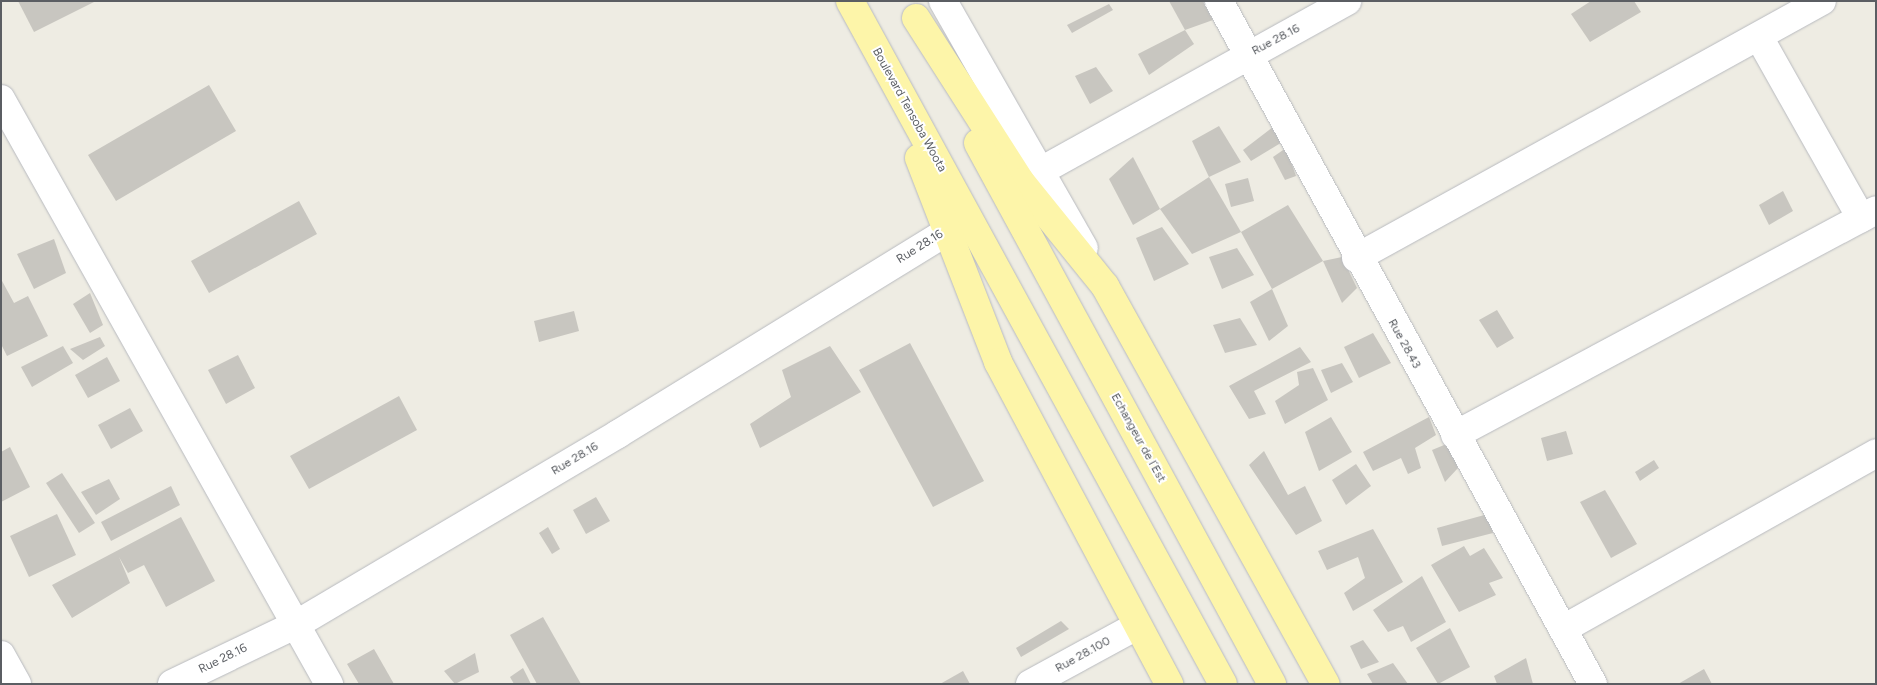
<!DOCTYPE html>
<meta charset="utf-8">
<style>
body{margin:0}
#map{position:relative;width:1877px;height:685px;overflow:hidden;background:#eeece3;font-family:Figtree,sans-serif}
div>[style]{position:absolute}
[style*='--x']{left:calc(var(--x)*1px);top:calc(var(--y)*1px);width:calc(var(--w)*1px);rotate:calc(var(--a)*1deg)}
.building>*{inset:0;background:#c8c6c0}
.roads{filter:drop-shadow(0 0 1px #b8babf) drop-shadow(0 0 1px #b8babf)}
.minor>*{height:28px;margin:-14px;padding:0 14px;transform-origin:14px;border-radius:14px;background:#fff}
.major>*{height:28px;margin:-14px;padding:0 14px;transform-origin:14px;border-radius:14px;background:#fdf5a9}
span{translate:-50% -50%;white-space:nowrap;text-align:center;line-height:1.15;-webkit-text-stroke:4px #fff;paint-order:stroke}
.street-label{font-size:12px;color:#5b5e63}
.frame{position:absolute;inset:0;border:2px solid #5b5e63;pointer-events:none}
</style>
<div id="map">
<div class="building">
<div style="clip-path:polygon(18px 1px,96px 1px,34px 32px)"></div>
<div style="clip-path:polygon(1169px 1px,1203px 1px,1213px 20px,1185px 30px)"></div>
<div style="clip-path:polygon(1591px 1px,1634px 1px,1641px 12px,1590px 42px,1571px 14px)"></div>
<div style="clip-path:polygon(1109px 4px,1113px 10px,1072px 33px,1067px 25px)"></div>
<div style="clip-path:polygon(1185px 30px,1194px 44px,1149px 75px,1138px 54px)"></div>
<div style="clip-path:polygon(1096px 67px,1113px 91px,1090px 104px,1075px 76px)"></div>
<div style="clip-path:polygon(209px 85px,236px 131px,116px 201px,88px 155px)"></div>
<div style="clip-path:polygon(1277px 124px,1284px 141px,1251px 161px,1243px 150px)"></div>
<div style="clip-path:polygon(1219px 126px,1241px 162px,1209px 177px,1192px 141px)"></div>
<div style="clip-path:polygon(1286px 148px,1296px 176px,1285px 180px,1273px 157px)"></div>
<div style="clip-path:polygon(1133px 157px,1160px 209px,1133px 225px,1109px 179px)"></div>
<div style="clip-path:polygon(1209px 177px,1241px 232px,1192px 254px,1160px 209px)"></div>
<div style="clip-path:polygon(1248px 178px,1254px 201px,1231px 207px,1225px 184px)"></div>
<div style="clip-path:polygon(1783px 191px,1793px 211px,1769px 225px,1759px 205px)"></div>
<div style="clip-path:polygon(299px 201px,317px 234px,209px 293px,191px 261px)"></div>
<div style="clip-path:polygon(1288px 205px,1323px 261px,1272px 289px,1241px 232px)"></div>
<div style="clip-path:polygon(1162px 227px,1189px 264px,1154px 281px,1136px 238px)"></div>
<div style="clip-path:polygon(54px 239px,66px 273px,34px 289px,17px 254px)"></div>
<div style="clip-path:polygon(1237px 248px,1254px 275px,1222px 289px,1209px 257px)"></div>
<div style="clip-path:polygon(1342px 257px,1357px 288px,1342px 303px,1323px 261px)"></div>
<div style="clip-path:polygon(1px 279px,14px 303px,28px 296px,48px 336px,7px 356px,1px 344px)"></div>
<div style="clip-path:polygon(1272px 289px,1288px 326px,1269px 341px,1250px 302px)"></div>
<div style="clip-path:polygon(90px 293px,103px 325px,90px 333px,73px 304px)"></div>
<div style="clip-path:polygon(1497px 310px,1514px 338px,1497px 348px,1479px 320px)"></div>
<div style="clip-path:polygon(574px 311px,579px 331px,539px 342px,534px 321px)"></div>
<div style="clip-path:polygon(1240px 318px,1257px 345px,1225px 353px,1213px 325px)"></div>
<div style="clip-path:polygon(1373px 333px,1391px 363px,1359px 378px,1344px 347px)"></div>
<div style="clip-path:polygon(100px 337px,105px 346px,83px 360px,70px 349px)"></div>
<div style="clip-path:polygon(910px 343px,984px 481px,933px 507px,859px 370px)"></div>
<div style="clip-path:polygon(63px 346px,73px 363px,32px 387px,21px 367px)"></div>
<div style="clip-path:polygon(830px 346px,861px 392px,760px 448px,750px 424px,791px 397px,782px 370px)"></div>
<div style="clip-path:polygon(1300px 347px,1311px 362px,1254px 391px,1266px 414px,1249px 419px,1229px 386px)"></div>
<div style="clip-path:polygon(238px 355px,255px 388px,226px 404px,208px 370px)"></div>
<div style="clip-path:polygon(107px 357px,120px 381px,88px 398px,75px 375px)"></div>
<div style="clip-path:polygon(1342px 363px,1353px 382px,1331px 393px,1321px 370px)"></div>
<div style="clip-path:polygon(1313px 368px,1328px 400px,1285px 424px,1275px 401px,1299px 385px,1297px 372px)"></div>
<div style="clip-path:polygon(399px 396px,417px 430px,309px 489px,290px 456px)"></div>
<div style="clip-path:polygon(130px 408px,143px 431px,111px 449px,98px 425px)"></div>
<div style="clip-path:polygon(1331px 417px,1352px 452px,1319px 471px,1305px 432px)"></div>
<div style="clip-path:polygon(1429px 417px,1436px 435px,1415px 448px,1421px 468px,1408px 474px,1401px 458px,1373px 471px,1363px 452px)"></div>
<div style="clip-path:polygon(1566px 431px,1573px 454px,1547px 461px,1541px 438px)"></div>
<div style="clip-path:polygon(1449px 443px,1458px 468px,1445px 482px,1432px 450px)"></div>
<div style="clip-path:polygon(10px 447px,30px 487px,1px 502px,1px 452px)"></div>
<div style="clip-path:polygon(1264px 451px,1288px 495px,1305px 486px,1322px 521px,1296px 535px,1249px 465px)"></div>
<div style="clip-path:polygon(1654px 460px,1659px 468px,1640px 481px,1635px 472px)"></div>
<div style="clip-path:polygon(1356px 464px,1371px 486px,1346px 505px,1332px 480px)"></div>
<div style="clip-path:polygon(62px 473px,95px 523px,79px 533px,46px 483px)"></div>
<div style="clip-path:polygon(109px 479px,120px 499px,96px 515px,81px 492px)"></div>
<div style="clip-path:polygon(171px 486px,180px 505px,111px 541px,101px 522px)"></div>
<div style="clip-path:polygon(1605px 490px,1637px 544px,1611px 558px,1580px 502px)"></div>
<div style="clip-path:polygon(596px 497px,610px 521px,586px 534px,573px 510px)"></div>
<div style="clip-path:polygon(57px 514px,76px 555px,29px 577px,10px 536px)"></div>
<div style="clip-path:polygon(1488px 514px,1493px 533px,1442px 546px,1437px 528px)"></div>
<div style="clip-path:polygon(181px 517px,215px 581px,166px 607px,144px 565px,128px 573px,119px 557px,130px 583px,72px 618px,52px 585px)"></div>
<div style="clip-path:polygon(548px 527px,560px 549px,552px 554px,539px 533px)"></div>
<div style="clip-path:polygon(1373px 529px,1403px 582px,1353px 611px,1344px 593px,1365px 578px,1358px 557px,1327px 570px,1318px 551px)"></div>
<div style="clip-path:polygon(1464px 546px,1470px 556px,1484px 548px,1503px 578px,1489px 583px,1496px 595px,1459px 612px,1431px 565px)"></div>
<div style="clip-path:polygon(1422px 576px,1446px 622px,1411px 642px,1403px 626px,1388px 632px,1373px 610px)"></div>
<div style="clip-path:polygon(543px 617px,581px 684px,537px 684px,510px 635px)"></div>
<div style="clip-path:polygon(1061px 621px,1069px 629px,1021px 657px,1016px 648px)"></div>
<div style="clip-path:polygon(1450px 628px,1470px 667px,1438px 684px,1416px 648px)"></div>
<div style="clip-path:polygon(1363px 640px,1379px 662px,1361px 669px,1350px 646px)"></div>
<div style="clip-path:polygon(374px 649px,394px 684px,359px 684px,347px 664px)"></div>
<div style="clip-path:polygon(475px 653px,479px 672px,455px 684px,444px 671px)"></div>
<div style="clip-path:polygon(1526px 658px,1533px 684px,1497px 684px,1494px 676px)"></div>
<div style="clip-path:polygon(1393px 663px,1408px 684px,1373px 684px,1367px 674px)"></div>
<div style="clip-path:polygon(523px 668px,531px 684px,514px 684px,510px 677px)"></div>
<div style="clip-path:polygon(1704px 669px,1712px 684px,1678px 684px)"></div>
<div style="clip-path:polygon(963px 671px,970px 684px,940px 684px)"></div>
</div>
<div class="roads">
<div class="minor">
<div style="--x:943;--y:1;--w:284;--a:60.3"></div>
<div style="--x:1219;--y:1;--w:779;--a:61.3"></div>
<div style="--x:1759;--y:37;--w:208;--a:60.6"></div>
<div style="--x:1;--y:99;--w:671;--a:60.72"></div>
<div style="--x:1021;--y:182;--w:373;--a:-29"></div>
<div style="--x:1356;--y:258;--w:532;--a:-28.88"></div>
<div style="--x:1455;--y:435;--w:477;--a:-28.1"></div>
<div style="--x:1563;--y:629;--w:359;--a:-29.3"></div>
<div style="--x:1;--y:655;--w:33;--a:61"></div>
<div style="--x:172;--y:684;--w:139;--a:-25.6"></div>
<div style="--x:297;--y:624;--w:373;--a:-30.6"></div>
<div style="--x:618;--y:434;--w:410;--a:-31.6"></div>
<div style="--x:1030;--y:684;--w:122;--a:-28.5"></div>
</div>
<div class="major">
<div style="--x:850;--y:1;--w:778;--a:61.36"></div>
<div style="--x:916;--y:18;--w:195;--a:57.4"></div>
<div style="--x:1021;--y:182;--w:134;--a:51.1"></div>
<div style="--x:1105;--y:286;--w:455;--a:61"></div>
<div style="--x:978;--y:143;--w:616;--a:61.48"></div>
<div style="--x:919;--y:158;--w:219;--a:68.8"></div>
<div style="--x:998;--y:362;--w:365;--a:62"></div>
</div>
</div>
<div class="street-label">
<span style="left:1276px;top:40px;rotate:-28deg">Rue 28.16</span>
<span style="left:909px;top:110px;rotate:61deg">Boulevard Tensoba Woota</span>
<span style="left:920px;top:247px;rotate:-32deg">Rue 28.16</span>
<span style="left:1404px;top:344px;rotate:61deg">Rue 28.43</span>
<span style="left:1138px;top:438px;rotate:61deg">Echangeur de l´Est</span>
<span style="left:575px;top:459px;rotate:-31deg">Rue 28.16</span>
<span style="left:1083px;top:655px;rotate:-29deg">Rue 28.100</span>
<span style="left:223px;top:659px;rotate:-26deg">Rue 28.16</span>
</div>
<div class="frame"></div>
</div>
